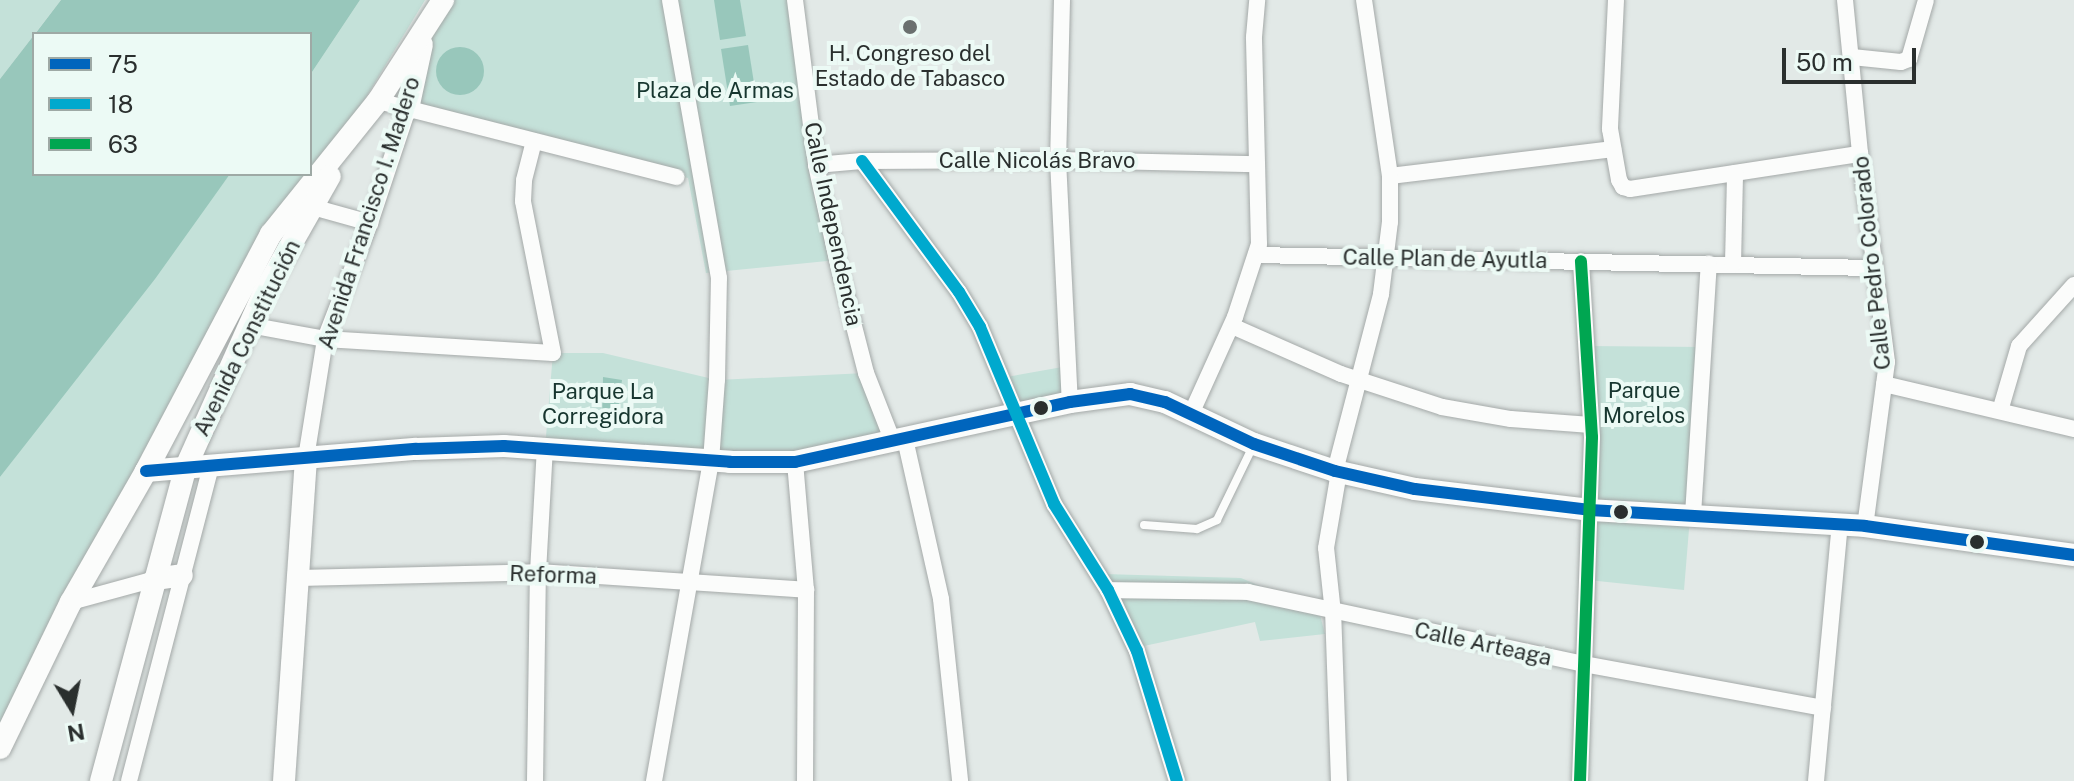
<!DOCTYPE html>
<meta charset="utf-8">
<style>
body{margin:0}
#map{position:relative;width:2074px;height:781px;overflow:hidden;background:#e2e9e7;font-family:"Public Sans",sans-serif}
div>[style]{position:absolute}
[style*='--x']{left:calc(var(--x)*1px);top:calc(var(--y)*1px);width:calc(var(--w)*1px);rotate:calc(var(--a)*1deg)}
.green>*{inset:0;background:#c4e1d9}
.water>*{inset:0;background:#98c7bb}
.round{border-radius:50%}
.roads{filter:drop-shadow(0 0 2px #a4a9a8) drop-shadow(0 0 2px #a4a9a8)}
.lane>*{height:8px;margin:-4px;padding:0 4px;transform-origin:4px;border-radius:4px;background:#fbfcfb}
.street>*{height:16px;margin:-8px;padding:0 8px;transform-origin:8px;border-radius:8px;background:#fbfcfb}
.secondary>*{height:22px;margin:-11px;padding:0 11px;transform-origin:11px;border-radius:11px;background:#fbfcfb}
.bus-1>*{height:12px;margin:-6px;padding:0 6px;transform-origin:6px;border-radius:6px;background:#0065bd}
.bus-2>*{height:12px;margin:-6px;padding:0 6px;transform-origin:6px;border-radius:6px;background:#00a9ce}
.bus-3>*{height:12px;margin:-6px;padding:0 6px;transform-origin:6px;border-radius:6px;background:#00a651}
.dots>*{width:22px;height:22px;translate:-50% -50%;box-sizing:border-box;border:4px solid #ecfaf5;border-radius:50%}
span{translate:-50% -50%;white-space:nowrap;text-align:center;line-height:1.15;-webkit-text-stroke:8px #ecfaf5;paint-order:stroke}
.poi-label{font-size:22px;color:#2a2f2e}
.park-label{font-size:22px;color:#17362f}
.street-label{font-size:22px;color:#2a2f2e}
.legend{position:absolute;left:32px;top:32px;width:280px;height:144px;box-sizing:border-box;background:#ecfaf5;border:2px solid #9ea9a5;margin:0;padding:10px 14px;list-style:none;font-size:24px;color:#2a2f2e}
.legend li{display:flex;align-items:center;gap:16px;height:40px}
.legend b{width:40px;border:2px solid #9ea9a5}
.north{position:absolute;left:32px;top:669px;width:80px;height:80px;-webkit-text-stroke:6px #ecfaf5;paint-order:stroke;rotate:170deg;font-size:22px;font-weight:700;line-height:32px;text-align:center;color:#2a2f2e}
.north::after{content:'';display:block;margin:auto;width:28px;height:36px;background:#2a2f2e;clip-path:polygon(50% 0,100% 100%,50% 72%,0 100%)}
.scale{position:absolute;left:1782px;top:48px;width:134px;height:36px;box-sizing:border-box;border:4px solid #2a2f2e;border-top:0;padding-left:10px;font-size:24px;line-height:28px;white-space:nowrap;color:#2a2f2e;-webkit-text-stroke:6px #ecfaf5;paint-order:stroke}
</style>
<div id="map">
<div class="green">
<div style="clip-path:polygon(0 0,61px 0,0 79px)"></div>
<div style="clip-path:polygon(360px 0,425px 0,178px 407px,0 748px,0 477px,230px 174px,310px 174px,310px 75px)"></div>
<div style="clip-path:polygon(443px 0,795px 0,837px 260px,706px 273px,688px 178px,408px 109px)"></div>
<div style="clip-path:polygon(1586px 346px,1704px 347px,1684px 590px,1588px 580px)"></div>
<div style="clip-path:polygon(553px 353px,603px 353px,717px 380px,866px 373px,893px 442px,795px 462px,545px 448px)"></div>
<div style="clip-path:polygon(1068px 366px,1070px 402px,1015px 415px,1001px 378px)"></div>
<div style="clip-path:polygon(1104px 574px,1241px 578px,1319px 611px,1325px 634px,1260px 641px,1255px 622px,1144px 646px)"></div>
</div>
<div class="water">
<div style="clip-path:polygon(61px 0,360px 0,310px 75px,310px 34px,35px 34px)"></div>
<div style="clip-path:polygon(714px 0,740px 0,746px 36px,720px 40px)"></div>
<div style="clip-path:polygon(34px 35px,34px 174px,230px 174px,155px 279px,0 477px,0 79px)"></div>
<div style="clip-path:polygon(748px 45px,757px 102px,730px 106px,721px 49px)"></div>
<div class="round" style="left:436px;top:47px;width:48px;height:48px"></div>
<div style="clip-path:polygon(603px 377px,622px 380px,616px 425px,602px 423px)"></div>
</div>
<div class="roads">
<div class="lane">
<div style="--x:1144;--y:525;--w:53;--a:4.3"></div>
<div style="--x:1197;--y:529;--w:22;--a:-24"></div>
<div style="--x:1217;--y:520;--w:85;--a:-64"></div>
</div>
<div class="street">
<div style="--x:795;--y:0;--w:166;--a:82.7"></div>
<div style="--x:816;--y:165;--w:97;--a:77.5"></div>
<div style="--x:837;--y:260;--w:117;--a:75.6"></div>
<div style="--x:866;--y:373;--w:74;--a:68.6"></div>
<div style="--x:1062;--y:0;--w:160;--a:91.4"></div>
<div style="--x:1058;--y:160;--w:242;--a:87.2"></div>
<div style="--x:1616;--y:0;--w:129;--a:92.7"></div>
<div style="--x:1610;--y:129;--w:52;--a:80"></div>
<div style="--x:1619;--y:180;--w:8;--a:60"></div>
<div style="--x:1623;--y:187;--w:7;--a:16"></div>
<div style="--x:1630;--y:189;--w:233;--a:-8.7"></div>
<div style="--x:1845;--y:0;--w:155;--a:84.4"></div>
<div style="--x:1860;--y:154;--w:210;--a:82.6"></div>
<div style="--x:1887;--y:362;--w:165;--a:97.6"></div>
<div style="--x:1852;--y:57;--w:49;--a:5.8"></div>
<div style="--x:1901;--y:62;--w:9;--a:-21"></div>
<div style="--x:1909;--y:59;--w:61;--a:-73.9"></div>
<div style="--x:378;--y:101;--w:308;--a:14.3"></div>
<div style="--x:862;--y:161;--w:163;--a:53.5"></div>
<div style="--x:959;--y:292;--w:41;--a:59"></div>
<div style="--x:980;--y:327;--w:192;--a:67.3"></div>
<div style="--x:1054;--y:504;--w:102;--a:57.9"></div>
<div style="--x:1108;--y:590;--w:68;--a:64.6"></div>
<div style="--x:1137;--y:651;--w:136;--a:72.9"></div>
<div style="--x:816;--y:165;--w:46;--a:-5"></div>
<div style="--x:862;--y:161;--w:196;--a:-0.3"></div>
<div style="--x:1058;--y:160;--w:199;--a:1.2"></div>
<div style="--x:1390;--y:176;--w:225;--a:-6.9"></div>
<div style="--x:302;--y:204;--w:71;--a:15.6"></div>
<div style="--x:1256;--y:255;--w:618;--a:1.21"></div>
<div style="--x:1733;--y:264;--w:91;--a:-88.7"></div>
<div style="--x:249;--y:325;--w:77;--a:10.4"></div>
<div style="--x:325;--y:339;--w:228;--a:3.5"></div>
<div style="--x:553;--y:353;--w:155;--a:-101.2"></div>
<div style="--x:523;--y:201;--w:21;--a:-87"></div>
<div style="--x:524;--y:180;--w:40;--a:-75.6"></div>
<div style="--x:1232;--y:326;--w:119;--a:23.8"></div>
<div style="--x:1341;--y:374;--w:106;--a:18.1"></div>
<div style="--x:1442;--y:407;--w:70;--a:9.9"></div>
<div style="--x:1511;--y:419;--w:80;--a:4.3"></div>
<div style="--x:1884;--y:384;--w:195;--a:13.3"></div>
<div style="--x:2000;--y:411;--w:68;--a:-73.7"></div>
<div style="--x:2019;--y:346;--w:82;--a:-48"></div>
<div style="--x:1191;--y:414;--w:107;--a:-65.6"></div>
<div style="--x:1235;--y:317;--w:77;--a:-71.8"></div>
<div style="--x:1259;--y:244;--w:207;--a:-91.4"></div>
<div style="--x:1254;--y:37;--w:37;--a:-85"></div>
<div style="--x:905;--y:439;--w:164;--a:77.3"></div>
<div style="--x:941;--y:599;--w:183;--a:84"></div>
<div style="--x:306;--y:458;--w:121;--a:-80.9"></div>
<div style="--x:325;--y:339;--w:124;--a:-68.8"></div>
<div style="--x:370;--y:223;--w:120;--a:-71.6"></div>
<div style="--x:795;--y:462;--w:128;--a:85.1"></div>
<div style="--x:806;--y:590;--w:191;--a:90.3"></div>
<div style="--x:1335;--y:471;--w:183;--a:-75.4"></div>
<div style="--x:1381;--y:294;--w:73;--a:-82.9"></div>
<div style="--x:1390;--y:222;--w:46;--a:-90"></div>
<div style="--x:1390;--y:176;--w:178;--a:-98.4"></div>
<div style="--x:1693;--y:515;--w:252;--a:-86.4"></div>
<div style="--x:299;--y:578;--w:239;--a:-1.4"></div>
<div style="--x:538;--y:572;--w:269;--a:3.8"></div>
<div style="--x:1108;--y:590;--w:140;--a:0.8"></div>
<div style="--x:1248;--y:592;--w:344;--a:12.1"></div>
<div style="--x:1584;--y:664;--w:243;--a:10.4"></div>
<div style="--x:71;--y:602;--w:87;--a:-15.3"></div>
<div style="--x:129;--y:781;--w:325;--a:-75.4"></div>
<div style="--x:535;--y:781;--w:209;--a:-89.2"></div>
<div style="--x:538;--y:572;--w:124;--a:-86.8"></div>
<div style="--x:654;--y:781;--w:325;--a:-79.9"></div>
<div style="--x:711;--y:461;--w:81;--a:-85.8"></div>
<div style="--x:717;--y:380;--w:102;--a:-88.9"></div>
<div style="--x:719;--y:278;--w:282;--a:-100"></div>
<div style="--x:1339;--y:781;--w:168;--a:-92"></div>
<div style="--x:1333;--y:613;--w:65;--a:-96.1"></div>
<div style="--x:1326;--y:548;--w:77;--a:-80.3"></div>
<div style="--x:1580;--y:781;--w:344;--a:-88"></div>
<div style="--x:1592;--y:437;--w:176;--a:-93.6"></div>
<div style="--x:1816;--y:781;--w:258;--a:-84.7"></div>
</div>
<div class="secondary">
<div style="--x:408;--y:109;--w:66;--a:-77.8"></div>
<div style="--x:146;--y:471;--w:271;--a:-4.7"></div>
<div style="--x:416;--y:449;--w:88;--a:-2"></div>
<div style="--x:504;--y:446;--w:227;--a:4"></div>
<div style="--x:730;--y:462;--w:65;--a:0"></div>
<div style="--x:795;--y:462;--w:281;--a:-12.3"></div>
<div style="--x:1070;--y:402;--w:61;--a:-7.6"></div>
<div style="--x:1130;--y:394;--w:36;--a:13"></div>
<div style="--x:1165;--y:402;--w:98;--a:25.3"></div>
<div style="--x:1254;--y:444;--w:85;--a:18.4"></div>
<div style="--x:1335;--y:471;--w:82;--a:12.7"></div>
<div style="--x:1415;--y:489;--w:176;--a:6.8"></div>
<div style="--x:1590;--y:510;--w:275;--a:3.3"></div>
<div style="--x:1865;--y:526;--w:211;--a:7.9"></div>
<div style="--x:155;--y:579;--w:27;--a:-8"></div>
<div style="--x:0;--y:748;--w:162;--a:-64.1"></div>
<div style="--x:71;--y:602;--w:151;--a:-60.2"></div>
<div style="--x:146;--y:471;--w:268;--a:-62.2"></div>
<div style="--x:271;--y:234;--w:171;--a:-51.2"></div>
<div style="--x:378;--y:101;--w:120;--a:-57.2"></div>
<div style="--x:101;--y:781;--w:323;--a:-74.9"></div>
<div style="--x:185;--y:469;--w:194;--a:-65.9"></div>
<div style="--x:264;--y:292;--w:133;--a:-60.4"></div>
<div style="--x:284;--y:781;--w:324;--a:-86.1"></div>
</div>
</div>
<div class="bus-1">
<div style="--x:146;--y:471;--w:271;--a:-4.7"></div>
<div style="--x:416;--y:449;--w:88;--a:-2"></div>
<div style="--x:504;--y:446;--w:227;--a:4"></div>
<div style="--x:730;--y:462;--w:65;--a:0"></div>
<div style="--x:795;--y:462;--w:281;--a:-12.3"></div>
<div style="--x:1070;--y:402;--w:61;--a:-7.6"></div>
<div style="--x:1130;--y:394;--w:36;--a:13"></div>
<div style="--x:1165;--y:402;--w:98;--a:25.3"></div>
<div style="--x:1254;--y:444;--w:85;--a:18.4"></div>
<div style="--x:1335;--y:471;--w:82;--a:12.7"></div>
<div style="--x:1415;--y:489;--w:176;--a:6.8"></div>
<div style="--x:1590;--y:510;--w:275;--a:3.3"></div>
<div style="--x:1865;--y:526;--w:211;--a:7.9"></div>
</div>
<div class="bus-2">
<div style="--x:862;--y:161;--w:163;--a:53.5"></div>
<div style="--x:959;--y:292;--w:41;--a:59"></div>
<div style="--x:980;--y:327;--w:192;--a:67.3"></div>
<div style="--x:1054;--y:504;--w:102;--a:57.9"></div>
<div style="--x:1108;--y:590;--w:68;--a:64.6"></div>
<div style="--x:1137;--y:651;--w:136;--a:72.9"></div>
</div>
<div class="bus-3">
<div style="--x:1580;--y:781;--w:344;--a:-88"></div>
<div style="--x:1592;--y:437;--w:176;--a:-93.6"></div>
</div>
<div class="dots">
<div style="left:910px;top:27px;background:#6a706f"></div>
<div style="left:1041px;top:408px;background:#2a2f2e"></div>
<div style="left:1621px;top:512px;background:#2a2f2e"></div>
<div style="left:1977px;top:542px;background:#2a2f2e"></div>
</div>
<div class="poi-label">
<span style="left:910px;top:66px">H. Congreso del<br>Estado de Tabasco</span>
</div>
<div class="park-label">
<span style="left:715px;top:91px">Plaza de Armas</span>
<span style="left:1644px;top:403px">Parque<br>Morelos</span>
<span style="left:603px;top:404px">Parque La<br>Corregidora</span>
</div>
<div class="street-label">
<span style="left:1037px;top:161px">Calle Nicolás Bravo</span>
<span style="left:369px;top:213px;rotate:-72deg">Avenida Francisco I. Madero</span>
<span style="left:833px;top:224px;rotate:78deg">Calle Independencia</span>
<span style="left:1445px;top:259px;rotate:1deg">Calle Plan de Ayutla</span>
<span style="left:1872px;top:263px;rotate:-96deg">Calle Pedro Colorado</span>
<span style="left:247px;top:338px;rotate:-64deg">Avenida Constitución</span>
<span style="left:553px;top:575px;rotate:2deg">Reforma</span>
<span style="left:1483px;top:644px;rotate:12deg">Calle Arteaga</span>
</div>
<ul class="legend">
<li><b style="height:10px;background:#0065bd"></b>75</li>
<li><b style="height:10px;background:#00a9ce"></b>18</li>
<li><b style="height:10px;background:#00a651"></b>63</li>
</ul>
<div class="north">N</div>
<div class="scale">50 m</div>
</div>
